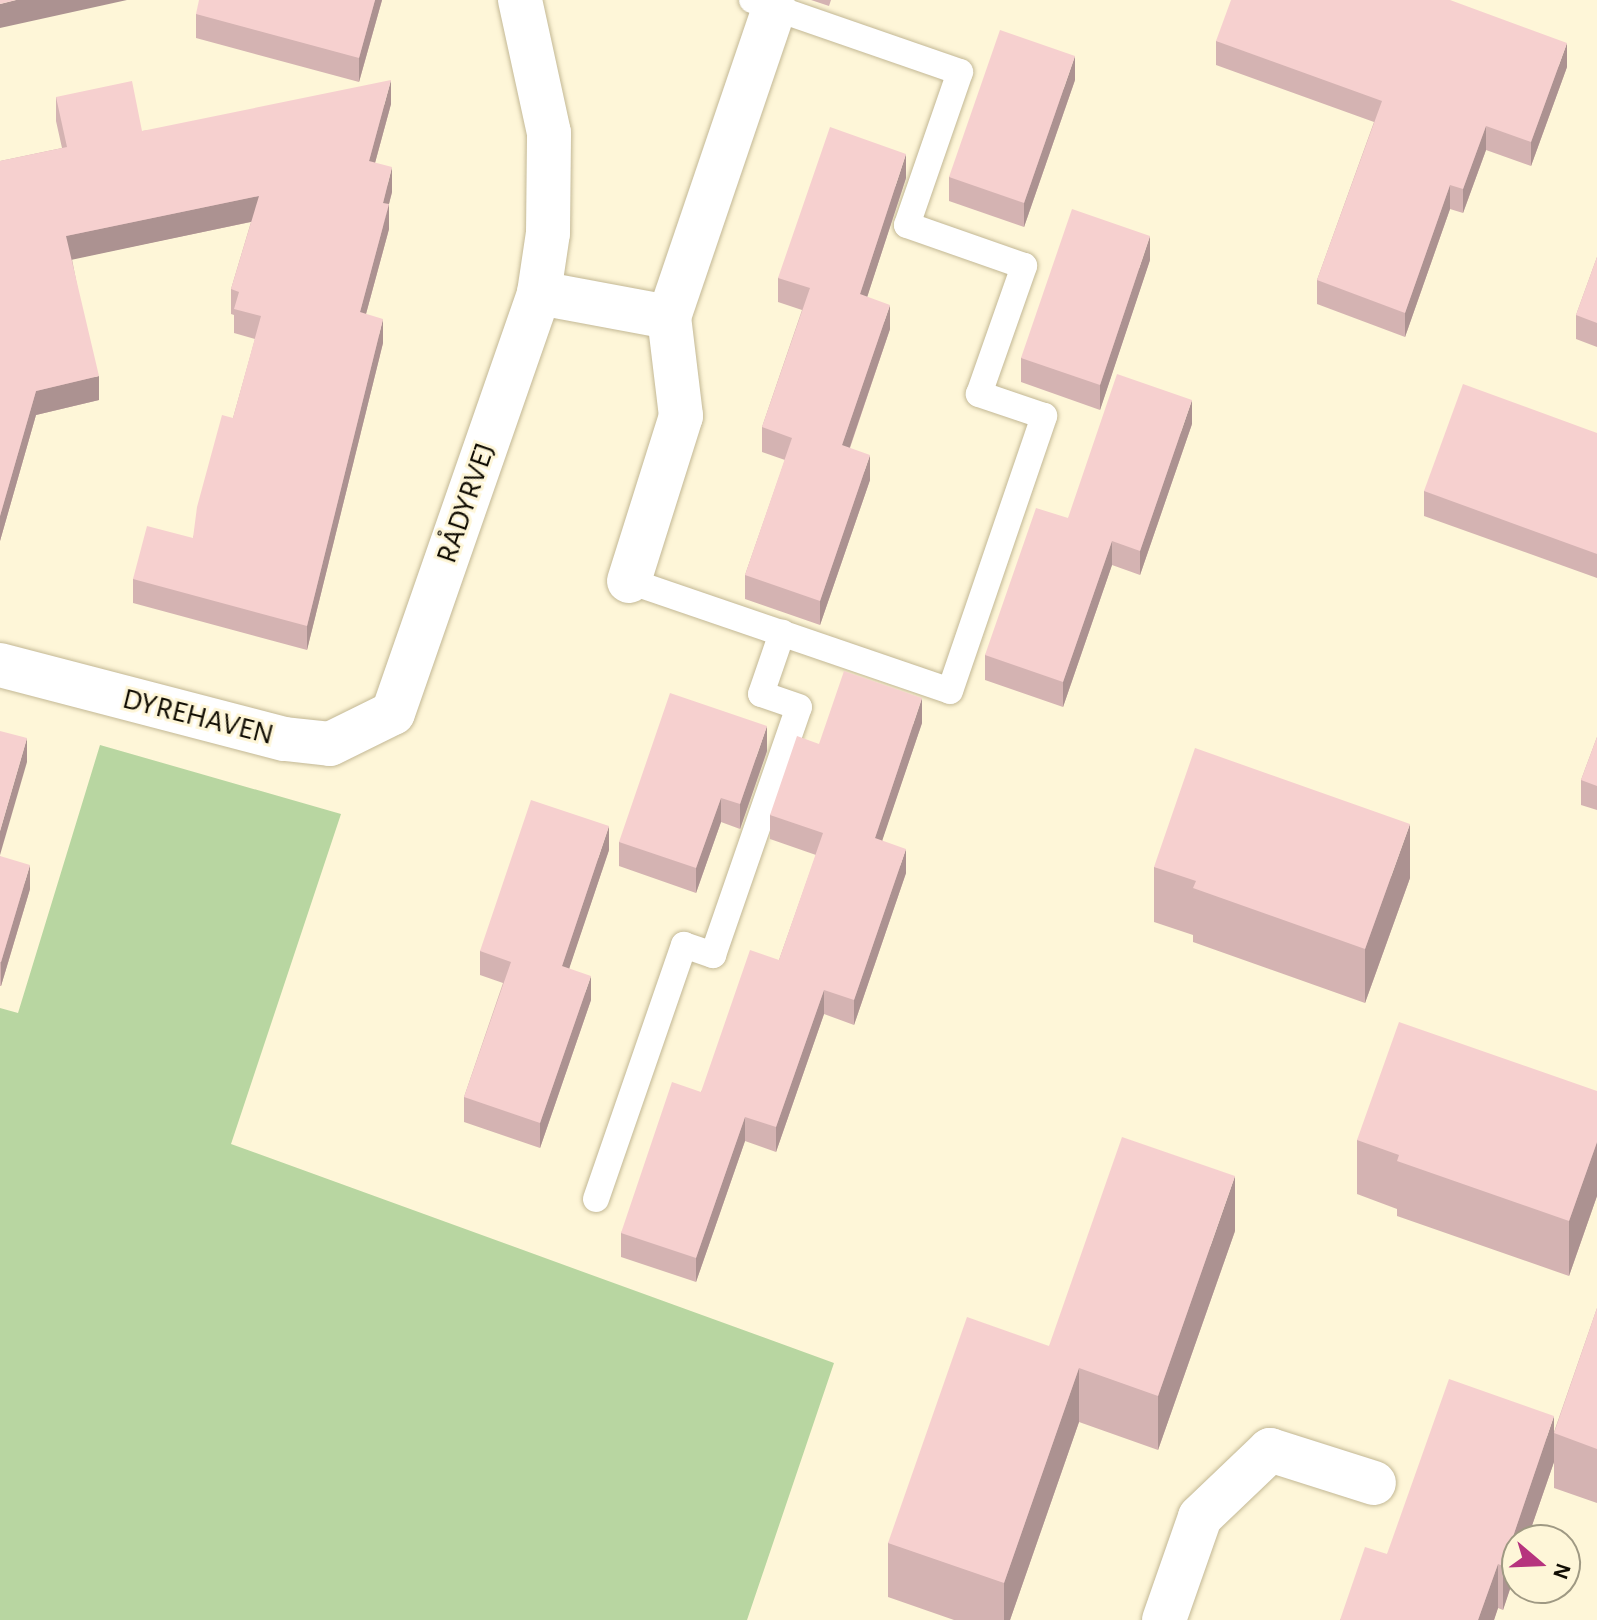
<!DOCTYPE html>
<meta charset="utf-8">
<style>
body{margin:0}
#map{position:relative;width:1597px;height:1620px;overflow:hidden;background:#fef6d8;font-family:"Alegreya Sans",sans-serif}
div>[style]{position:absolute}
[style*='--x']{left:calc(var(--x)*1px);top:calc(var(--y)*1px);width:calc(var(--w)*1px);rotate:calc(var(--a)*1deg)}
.green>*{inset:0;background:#b8d6a1}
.roads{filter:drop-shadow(0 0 2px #c3b895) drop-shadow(0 0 2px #c3b895)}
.service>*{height:26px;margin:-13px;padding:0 13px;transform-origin:13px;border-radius:13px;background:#fff}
.minor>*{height:44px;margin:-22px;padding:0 22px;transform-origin:22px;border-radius:22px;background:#fff}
.wall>*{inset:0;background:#d4b3b2}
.shaded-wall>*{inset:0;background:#ac9291}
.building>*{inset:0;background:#f6d0cf}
span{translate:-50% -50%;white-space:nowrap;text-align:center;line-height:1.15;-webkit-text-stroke:6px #fef6d8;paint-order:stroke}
.street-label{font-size:30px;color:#110d03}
.north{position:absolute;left:1501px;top:1524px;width:80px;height:80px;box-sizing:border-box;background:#fef6d8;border:2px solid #9f9983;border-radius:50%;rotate:109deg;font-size:22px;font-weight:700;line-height:32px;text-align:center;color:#110d03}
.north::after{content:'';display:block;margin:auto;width:28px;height:36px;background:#b6347e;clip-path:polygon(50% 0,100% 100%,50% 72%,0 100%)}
</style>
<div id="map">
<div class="green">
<div style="clip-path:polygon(100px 745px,341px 814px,231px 1144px,834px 1363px,747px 1620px,0 1620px,0 1008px,18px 1013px)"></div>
</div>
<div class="roads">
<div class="service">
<div style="--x:629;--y:581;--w:339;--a:18.9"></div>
<div style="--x:950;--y:691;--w:291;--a:-71.1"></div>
<div style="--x:1044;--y:416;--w:69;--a:-161.3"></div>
<div style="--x:979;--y:394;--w:136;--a:-70.6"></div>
<div style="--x:1024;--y:266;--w:124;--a:-160.7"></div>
<div style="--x:907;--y:225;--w:162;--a:-70.9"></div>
<div style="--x:960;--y:72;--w:220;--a:-160.9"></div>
<div style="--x:596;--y:1199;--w:269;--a:-70.9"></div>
<div style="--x:684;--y:945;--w:31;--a:19"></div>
<div style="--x:713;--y:955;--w:262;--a:-70.9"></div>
<div style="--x:799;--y:707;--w:40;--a:-161.1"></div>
<div style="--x:761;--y:694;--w:65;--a:-71"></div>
</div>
<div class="minor">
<div style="--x:539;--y:293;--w:132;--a:10.5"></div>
<div style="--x:629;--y:581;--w:173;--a:-72.5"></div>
<div style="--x:681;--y:416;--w:100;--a:-96.9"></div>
<div style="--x:669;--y:317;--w:326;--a:-71.2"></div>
<div style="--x:0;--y:665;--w:294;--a:14.6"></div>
<div style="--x:285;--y:739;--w:45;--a:6.3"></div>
<div style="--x:330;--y:744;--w:70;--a:-26.2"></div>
<div style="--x:393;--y:713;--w:445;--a:-70.8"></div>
<div style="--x:539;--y:293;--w:61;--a:-81.5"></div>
<div style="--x:548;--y:233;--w:100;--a:-89.4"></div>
<div style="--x:549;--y:133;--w:136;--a:-102.3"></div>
<div style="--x:1164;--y:1620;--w:109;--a:-70.7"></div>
<div style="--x:1200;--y:1517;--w:97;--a:-43.7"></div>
<div style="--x:1270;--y:1450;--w:109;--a:17.6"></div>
</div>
</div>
<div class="wall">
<div style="clip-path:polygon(382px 0,359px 82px,196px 38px,196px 14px)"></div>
<div style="clip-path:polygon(811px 0,831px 0,829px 6px)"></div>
<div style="clip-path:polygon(1216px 41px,1567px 67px,1531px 166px,1486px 150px,1463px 213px,1450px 209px,1405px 337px,1317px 304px,1317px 280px,1374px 122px,1216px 65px)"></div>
<div style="clip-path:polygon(1075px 80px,1024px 227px,949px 201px,949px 177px)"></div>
<div style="clip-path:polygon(56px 97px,142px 131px,391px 104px,375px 163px,392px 192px,389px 204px,389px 229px,366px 314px,383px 343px,307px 650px,133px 603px,133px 579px,193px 538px,233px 418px,255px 339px,234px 333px,234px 315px,231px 314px,231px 289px,251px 222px,72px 259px,99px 400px,36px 415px,0 541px,0 161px,62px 148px,56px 121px)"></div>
<div style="clip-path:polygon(906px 178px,867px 297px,890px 329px,850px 448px,870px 480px,820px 625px,745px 599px,745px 575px,785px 460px,762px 452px,762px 427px,802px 310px,778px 302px,778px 278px)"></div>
<div style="clip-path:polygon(1597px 257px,1597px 347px,1576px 339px,1576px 315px)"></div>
<div style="clip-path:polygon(1150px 260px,1100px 410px,1021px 382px,1021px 358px)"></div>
<div style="clip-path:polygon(1192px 424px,1140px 575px,1112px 565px,1063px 707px,985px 680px,985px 655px,1068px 518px)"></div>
<div style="clip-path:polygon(1597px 433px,1597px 578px,1424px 516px,1424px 491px)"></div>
<div style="clip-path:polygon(922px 723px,882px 840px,906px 873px,854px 1025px,824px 1014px,776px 1152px,745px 1141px,696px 1282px,621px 1257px,621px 1233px,701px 1092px,779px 960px,816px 855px,770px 839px,770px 815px,819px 744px)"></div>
<div style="clip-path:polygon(1597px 737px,1597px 810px,1581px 805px,1581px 780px)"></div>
<div style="clip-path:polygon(767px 751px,740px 829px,721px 822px,696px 893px,619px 866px,619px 842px)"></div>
<div style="clip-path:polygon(609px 850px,569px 968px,591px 1000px,540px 1148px,464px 1122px,464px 1097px,503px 983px,480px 975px,480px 951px)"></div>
<div style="clip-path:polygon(0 856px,30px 889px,1px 986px,0 986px)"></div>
<div style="clip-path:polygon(1154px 867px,1410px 878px,1365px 1003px,1193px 942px,1193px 935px,1154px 922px)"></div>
<div style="clip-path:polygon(1597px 1091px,1597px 1196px,1569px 1276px,1397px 1216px,1397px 1209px,1357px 1194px,1357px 1140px)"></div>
<div style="clip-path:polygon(1235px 1231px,1158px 1450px,1079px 1422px,1010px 1620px,954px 1620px,888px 1597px,888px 1543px,1049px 1346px)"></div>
<div style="clip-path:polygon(1597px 1308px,1597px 1503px,1554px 1488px,1554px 1462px,1527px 1540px,1517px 1540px,1517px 1568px,1503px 1610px,1498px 1608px,1494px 1620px,1340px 1620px,1387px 1554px,1554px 1432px)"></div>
</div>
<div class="shaded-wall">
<div style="clip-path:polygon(16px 0,127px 0,0 28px,0 4px)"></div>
<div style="clip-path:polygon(375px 0,382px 0,359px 82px,359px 58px)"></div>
<div style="clip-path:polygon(1567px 43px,1567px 67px,1531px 166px,1531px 142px)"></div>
<div style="clip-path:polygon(1075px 56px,1075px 80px,1024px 227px,1024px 203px)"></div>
<div style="clip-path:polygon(391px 80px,391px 104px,369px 185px,369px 161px)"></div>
<div style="clip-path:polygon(1486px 126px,1486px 150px,1463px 213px,1463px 189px)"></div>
<div style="clip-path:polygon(906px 154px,906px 178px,860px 319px,860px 294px)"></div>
<div style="clip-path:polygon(392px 167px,392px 192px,383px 227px,383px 203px)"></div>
<div style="clip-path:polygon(1450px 185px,1450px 209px,1405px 337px,1405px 313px)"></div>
<div style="clip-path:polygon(259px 196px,259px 220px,66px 261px,66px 236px)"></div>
<div style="clip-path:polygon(389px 204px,389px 229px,360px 336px,360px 312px)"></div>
<div style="clip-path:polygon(1150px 236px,1150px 260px,1100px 410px,1100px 385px)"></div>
<div style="clip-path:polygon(890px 305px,890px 329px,842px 470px,842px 445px)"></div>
<div style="clip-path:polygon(383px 319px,383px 343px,307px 650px,307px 626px)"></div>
<div style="clip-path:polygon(99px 376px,99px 400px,36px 415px,0 541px,0 516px,36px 391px)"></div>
<div style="clip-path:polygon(1192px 400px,1192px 424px,1140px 575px,1140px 551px)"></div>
<div style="clip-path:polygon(870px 455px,870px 480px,820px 625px,820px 601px)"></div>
<div style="clip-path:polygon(1112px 541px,1112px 565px,1063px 707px,1063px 682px)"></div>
<div style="clip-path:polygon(922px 698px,922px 723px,875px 862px,875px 838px)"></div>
<div style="clip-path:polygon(767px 726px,767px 751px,740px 829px,740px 804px)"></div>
<div style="clip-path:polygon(27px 738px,27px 762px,0 855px,0 831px)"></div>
<div style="clip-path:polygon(721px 798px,721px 822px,696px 893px,696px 868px)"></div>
<div style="clip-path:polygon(1410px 824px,1410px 878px,1365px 1003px,1365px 949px)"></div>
<div style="clip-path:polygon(609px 826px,609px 850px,562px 990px,562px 966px)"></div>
<div style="clip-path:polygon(906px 849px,906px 873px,854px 1025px,854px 1000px)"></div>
<div style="clip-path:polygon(30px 865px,30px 889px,1px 986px,1px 962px)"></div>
<div style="clip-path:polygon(591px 976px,591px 1000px,540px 1148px,540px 1123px)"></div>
<div style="clip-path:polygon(824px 990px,824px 1014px,776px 1152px,776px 1127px)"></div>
<div style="clip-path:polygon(745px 1117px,745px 1141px,696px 1282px,696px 1258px)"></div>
<div style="clip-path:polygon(1597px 1142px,1597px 1196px,1569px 1276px,1569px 1221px)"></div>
<div style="clip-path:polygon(1235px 1176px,1235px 1231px,1158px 1450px,1158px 1396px)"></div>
<div style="clip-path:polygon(1079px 1368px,1079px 1422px,1010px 1620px,1004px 1620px,1004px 1583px)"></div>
<div style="clip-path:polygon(1554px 1416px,1554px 1462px,1527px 1540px,1517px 1540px,1517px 1568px,1503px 1610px,1503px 1566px)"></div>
<div style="clip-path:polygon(1498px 1564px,1498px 1608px,1494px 1620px,1478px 1620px)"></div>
</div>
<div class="building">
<div style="clip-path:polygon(0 0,16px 0,0 4px)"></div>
<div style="clip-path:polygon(199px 0,375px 0,359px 58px,196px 14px)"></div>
<div style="clip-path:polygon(1231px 0,1450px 0,1567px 43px,1531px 142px,1486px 126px,1463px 189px,1450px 185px,1405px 313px,1317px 280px,1382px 101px,1216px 41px)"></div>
<div style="clip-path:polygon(1000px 30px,1075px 56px,1024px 203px,949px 177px)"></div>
<div style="clip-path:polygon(391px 80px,369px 161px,392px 167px,383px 203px,389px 204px,360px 312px,383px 319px,307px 626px,133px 579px,147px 526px,193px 538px,197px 507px,222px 415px,233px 418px,261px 316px,234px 309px,239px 292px,231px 289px,259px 196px,66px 236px,99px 376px,36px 391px,0 516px,0 161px,67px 147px,56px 97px,132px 81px,142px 131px)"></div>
<div style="clip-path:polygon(830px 127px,906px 154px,860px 294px,890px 305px,842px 445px,870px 455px,820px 601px,745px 575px,792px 438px,762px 427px,810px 288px,778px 278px)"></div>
<div style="clip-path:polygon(1072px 209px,1150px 236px,1100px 385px,1021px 358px)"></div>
<div style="clip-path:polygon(1597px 257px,1597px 323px,1576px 315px)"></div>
<div style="clip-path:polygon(1117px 374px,1192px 400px,1140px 551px,1112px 541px,1063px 682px,985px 655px,1036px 508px,1068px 518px)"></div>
<div style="clip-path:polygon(1463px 384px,1597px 433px,1597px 554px,1424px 491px)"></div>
<div style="clip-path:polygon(844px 671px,922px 698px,875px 838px,906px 849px,854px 1000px,824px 990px,776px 1127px,745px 1117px,696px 1258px,621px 1233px,672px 1082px,701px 1092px,750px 950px,779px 960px,823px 833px,770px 815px,797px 736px,819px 744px)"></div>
<div style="clip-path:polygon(670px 693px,767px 726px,740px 804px,721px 798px,696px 868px,619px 842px)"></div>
<div style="clip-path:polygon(0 731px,27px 738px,0 831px)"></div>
<div style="clip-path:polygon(1597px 737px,1597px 786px,1581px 780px)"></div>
<div style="clip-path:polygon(1195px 748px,1410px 824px,1365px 949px,1193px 888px,1196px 881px,1154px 867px)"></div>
<div style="clip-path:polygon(531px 800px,609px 826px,562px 966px,591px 976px,540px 1123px,464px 1097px,511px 962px,480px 951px)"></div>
<div style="clip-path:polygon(0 856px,30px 865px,1px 962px,0 962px)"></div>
<div style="clip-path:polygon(1399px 1022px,1597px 1091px,1597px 1142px,1569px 1221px,1397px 1161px,1399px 1155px,1357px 1140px)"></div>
<div style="clip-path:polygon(1122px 1137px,1235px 1176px,1158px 1396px,1079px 1368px,1004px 1583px,888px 1543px,967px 1317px,1049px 1346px)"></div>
<div style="clip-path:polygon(1597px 1308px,1597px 1449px,1554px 1433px)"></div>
<div style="clip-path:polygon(1449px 1379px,1554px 1416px,1503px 1566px,1498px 1564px,1478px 1620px,1340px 1620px,1365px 1547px,1387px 1554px)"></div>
</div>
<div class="street-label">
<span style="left:466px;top:503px;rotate:-71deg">RÅDYRVEJ</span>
<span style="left:198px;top:717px;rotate:14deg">DYREHAVEN</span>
</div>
<div class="north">N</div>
</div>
